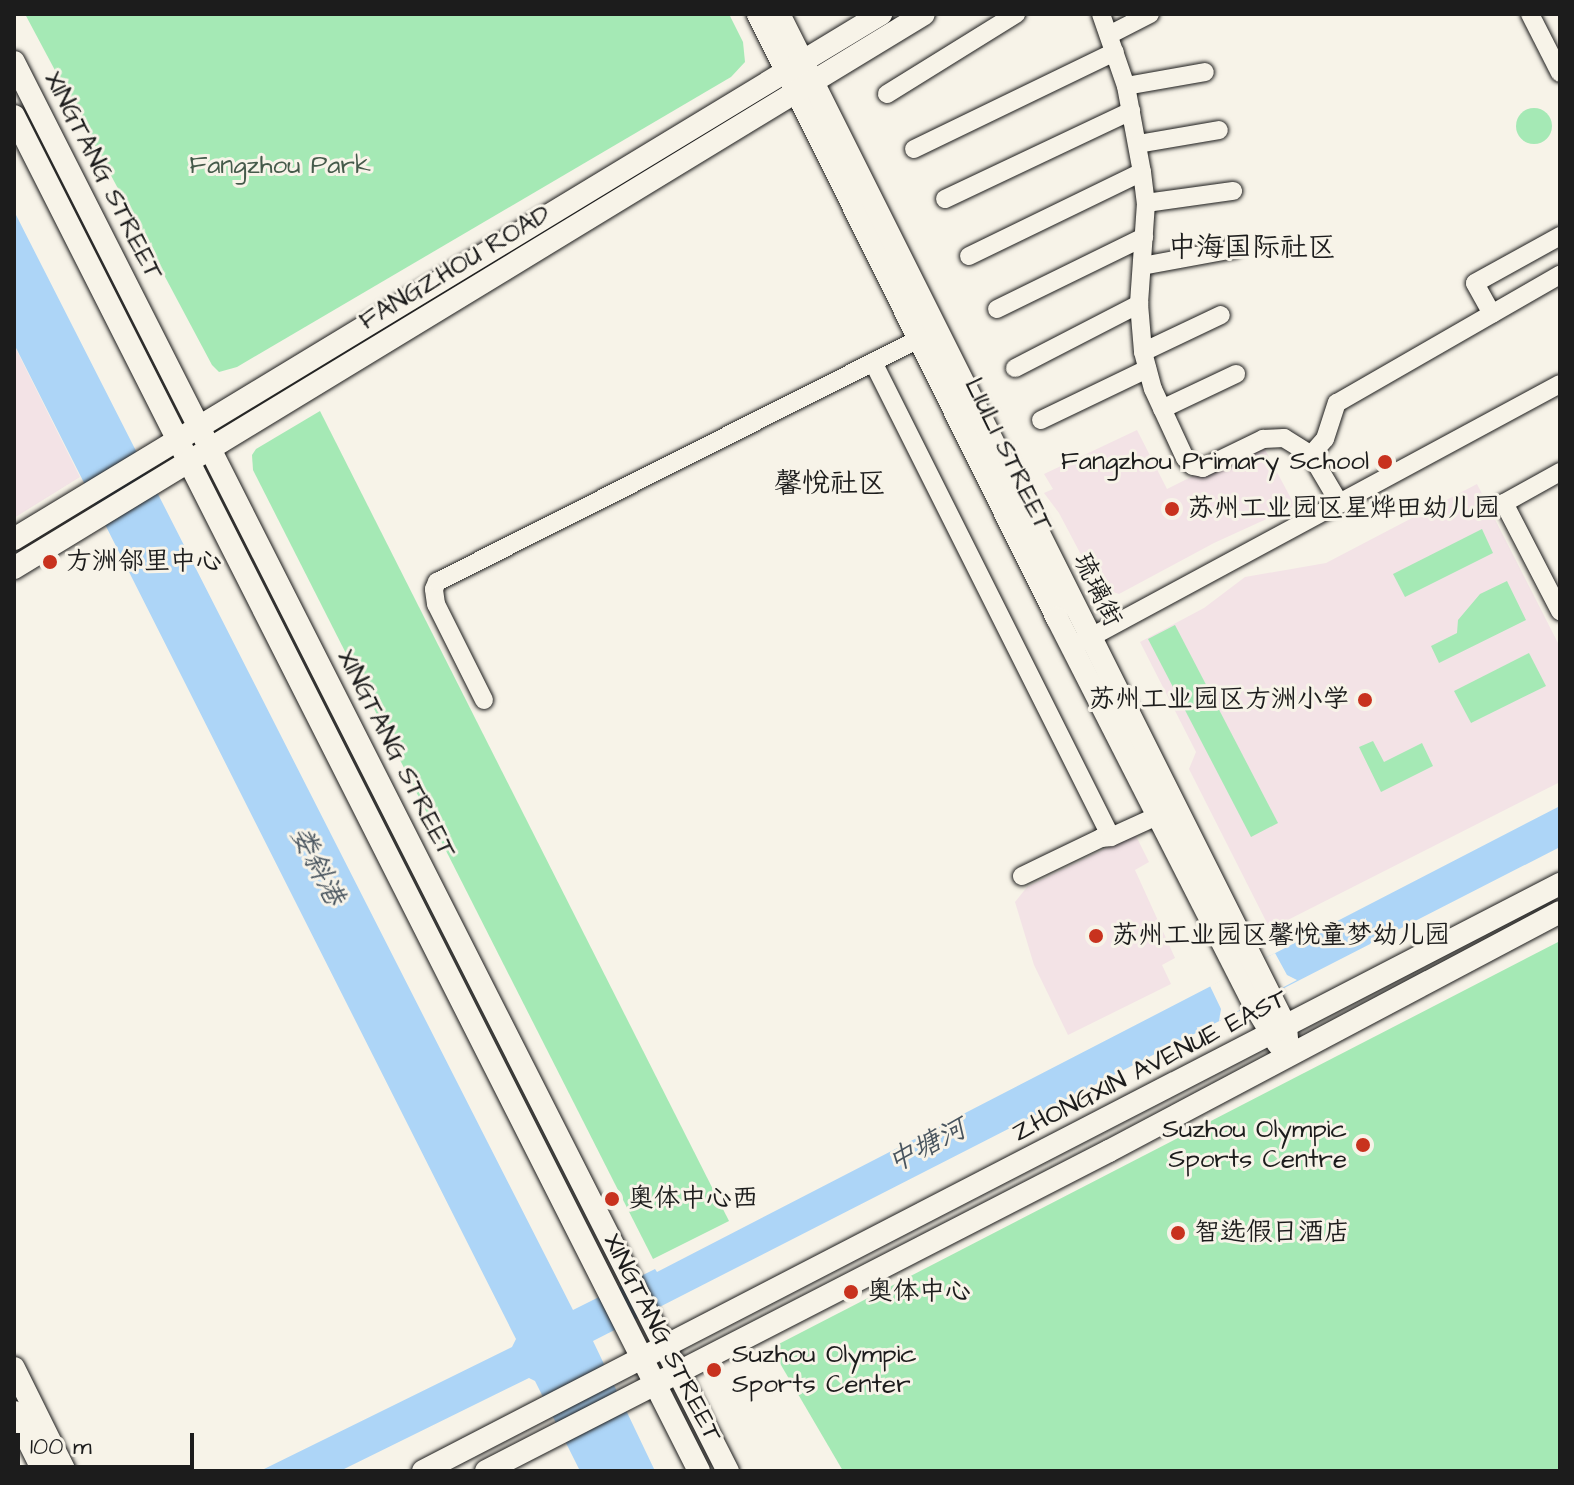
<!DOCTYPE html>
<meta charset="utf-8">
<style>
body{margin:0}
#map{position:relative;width:1574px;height:1485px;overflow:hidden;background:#f7f3e8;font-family:"Architects Daughter","LXGW WenKai TC",sans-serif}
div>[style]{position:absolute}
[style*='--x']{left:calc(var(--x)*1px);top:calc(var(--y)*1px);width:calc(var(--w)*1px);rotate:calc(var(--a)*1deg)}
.built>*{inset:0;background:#f3e3e6}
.green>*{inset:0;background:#a5e9b5}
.round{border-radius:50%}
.water>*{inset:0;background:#add5f7}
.pier>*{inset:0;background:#f7f3e8}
.roads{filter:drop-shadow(0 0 2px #1c1c1c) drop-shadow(0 0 2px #1c1c1c)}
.minor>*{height:18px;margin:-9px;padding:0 9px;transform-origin:9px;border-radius:9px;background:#f7f3e8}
.major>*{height:22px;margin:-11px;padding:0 11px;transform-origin:11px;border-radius:11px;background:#f7f3e8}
.dots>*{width:22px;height:22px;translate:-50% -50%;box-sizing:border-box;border:4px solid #f7f3e8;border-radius:50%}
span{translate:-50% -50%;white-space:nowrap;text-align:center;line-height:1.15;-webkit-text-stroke:6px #f7f3e8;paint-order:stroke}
.park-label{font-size:26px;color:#455a4a}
.street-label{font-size:26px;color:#1c1c1c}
.poi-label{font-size:26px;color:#1c1c1c}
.right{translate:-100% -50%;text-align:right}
.left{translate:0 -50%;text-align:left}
.neighbourhood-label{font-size:28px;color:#1c1c1c}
.water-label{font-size:28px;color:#48545e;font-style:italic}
.frame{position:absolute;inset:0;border:16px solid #1c1c1c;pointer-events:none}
.scale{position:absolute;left:16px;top:1433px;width:178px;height:36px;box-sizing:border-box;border:4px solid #1c1c1c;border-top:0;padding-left:10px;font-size:24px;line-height:28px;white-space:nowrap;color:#1c1c1c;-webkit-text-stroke:6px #f7f3e8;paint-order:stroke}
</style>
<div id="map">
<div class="built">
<div style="clip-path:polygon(15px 347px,80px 477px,14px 518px,14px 348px)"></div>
<div style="clip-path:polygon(1137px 430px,1167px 489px,1261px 442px,1295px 506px,1214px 543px,1119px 594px,1098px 587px,1059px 513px,1044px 493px,1053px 489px,1044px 474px)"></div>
<div style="clip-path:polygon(1477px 484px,1560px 647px,1560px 782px,1270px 929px,1189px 769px,1196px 752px,1140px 642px,1204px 608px,1245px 577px,1326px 563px)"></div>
<div style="clip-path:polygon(1135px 834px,1149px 862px,1135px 870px,1175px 958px,1162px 965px,1171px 984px,1068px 1035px,1034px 965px,1015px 902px,1027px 887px)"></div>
</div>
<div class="green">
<div style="clip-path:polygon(25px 14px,729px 14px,743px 42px,745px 62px,731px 77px,237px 367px,219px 372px,212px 365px)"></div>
<div class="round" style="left:1516px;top:108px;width:36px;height:36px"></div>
<div style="clip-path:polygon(320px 411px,729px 1221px,653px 1259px,253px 470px,252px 455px,256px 449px)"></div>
<div style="clip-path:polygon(1482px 529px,1493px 553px,1405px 597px,1393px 574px)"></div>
<div style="clip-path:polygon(1507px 581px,1526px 620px,1439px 663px,1431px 646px,1457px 633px,1458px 620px,1480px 594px)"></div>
<div style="clip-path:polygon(1175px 625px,1278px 823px,1251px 837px,1148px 639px)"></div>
<div style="clip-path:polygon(1529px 653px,1546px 686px,1471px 723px,1454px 691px)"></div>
<div style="clip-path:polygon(1373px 741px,1384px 762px,1422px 743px,1433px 766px,1381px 792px,1359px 747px)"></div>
<div style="clip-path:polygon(1560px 941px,1560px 1471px,843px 1471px,771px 1348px)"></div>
</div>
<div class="water">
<div style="clip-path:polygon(14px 211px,573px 1310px,655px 1269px,657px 1272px,1560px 806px,1560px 847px,593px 1341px,655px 1471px,580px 1471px,535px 1381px,529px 1378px,340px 1471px,260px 1471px,512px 1347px,516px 1339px,14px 344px)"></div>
</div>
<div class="pier">
<div style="clip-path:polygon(1275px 953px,1287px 975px,1297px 980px,1219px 1021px,1221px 1009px,1210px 986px)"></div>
</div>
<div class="roads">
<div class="minor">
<div style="--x:1101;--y:14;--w:76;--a:70.9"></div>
<div style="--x:1126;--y:86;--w:87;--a:79.5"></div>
<div style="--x:1142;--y:172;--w:31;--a:83"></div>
<div style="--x:1146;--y:203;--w:101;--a:94"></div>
<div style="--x:1139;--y:304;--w:48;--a:85.2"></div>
<div style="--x:1143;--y:352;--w:38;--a:75"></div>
<div style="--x:1153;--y:389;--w:76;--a:65.1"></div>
<div style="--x:1185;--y:458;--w:11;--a:45"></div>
<div style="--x:1193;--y:466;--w:10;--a:11"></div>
<div style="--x:1203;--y:468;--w:67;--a:-25.8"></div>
<div style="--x:1263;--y:439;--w:21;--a:-3"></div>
<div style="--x:1284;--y:438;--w:32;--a:32"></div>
<div style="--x:1311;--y:455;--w:57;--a:59.4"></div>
<div style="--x:1530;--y:14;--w:66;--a:63"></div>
<div style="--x:1109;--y:35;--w:46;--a:-27.1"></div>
<div style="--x:1126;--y:86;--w:80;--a:-10"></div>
<div style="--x:887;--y:94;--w:152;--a:-31.8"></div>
<div style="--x:1138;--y:144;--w:82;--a:-9.8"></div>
<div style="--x:914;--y:149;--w:223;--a:-25.8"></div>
<div style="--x:945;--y:199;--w:206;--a:-25.3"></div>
<div style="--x:1146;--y:203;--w:88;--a:-7.9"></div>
<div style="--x:969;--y:256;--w:192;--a:-25.9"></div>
<div style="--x:1142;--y:266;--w:94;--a:-10.5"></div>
<div style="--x:997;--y:309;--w:164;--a:-26.1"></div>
<div style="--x:1492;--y:314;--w:35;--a:-119"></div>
<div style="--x:1475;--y:283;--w:97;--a:-28.9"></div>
<div style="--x:1143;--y:352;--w:86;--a:-25.4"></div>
<div style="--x:873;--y:362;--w:531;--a:63.39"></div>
<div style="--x:1015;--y:368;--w:140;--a:-27.3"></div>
<div style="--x:1162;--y:409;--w:82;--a:-25.3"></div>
<div style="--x:1041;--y:420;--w:118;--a:-25.7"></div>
<div style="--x:1311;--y:455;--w:21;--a:-49"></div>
<div style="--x:1325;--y:439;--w:38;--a:-72"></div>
<div style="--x:1337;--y:403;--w:257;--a:-29.9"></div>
<div style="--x:1560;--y:472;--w:64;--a:151"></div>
<div style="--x:1504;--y:503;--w:122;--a:62.6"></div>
<div style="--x:1080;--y:643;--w:545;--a:-28.35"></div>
<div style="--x:484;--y:700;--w:107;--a:-116.6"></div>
<div style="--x:436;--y:604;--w:15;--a:-98"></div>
<div style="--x:434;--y:589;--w:8;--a:-67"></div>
<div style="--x:437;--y:582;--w:540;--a:-26.75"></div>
<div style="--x:1022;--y:876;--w:88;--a:-25.7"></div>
<div style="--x:1101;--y:838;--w:10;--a:-6"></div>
<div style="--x:1111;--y:837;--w:51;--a:-24.5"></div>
</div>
<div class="major">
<div style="--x:758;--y:14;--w:674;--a:63.66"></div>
<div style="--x:1057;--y:618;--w:432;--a:63"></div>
<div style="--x:1253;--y:1003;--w:48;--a:58.6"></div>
<div style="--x:779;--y:14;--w:1133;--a:63.41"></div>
<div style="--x:1286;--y:1027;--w:12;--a:85"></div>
<div style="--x:14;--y:62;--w:1580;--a:63.13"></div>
<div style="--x:14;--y:116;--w:1518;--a:63.18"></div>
<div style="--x:14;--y:539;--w:1014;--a:-31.2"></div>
<div style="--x:14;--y:568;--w:1065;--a:-31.33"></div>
<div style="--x:14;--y:1368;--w:115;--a:63.7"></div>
<div style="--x:14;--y:1412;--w:66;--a:63.8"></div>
<div style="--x:423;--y:1471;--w:1280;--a:-27.31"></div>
<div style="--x:486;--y:1471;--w:700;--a:-27.19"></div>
<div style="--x:1109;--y:1151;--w:510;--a:-27.92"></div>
</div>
</div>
<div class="dots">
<div style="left:1385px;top:462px;background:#c8321e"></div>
<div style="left:1172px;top:509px;background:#c8321e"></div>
<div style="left:50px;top:562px;background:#c8321e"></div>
<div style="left:1365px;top:700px;background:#c8321e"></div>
<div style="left:1096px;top:936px;background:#c8321e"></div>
<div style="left:1363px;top:1145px;background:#c8321e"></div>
<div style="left:612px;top:1199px;background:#c8321e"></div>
<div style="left:1178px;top:1233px;background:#c8321e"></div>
<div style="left:851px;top:1292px;background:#c8321e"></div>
<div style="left:714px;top:1370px;background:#c8321e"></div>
</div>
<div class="park-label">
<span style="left:280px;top:166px">Fangzhou Park</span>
</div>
<div class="street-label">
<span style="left:103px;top:176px;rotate:63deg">XINGTANG STREET</span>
<span style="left:455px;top:268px;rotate:-31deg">FANGZHOU ROAD</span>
<span style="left:1008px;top:455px;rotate:64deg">LIULI STREET</span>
<span style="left:1097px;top:590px;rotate:64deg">琉璃街</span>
<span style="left:396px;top:754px;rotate:63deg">XINGTANG STREET</span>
<span style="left:1150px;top:1066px;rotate:-27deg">ZHONGXIN AVENUE EAST</span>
<span style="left:662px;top:1338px;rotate:63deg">XINGTANG STREET</span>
</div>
<div class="poi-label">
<span class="right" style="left:1369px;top:462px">Fangzhou Primary School</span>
<span class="left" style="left:1188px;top:509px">苏州工业园区星烨田幼儿园</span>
<span class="left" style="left:66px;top:562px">方洲邻里中心</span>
<span class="right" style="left:1349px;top:700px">苏州工业园区方洲小学</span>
<span class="left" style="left:1112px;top:936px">苏州工业园区馨悦童梦幼儿园</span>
<span class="right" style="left:1347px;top:1145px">Suzhou Olympic<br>Sports Centre</span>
<span class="left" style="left:628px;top:1199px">奥体中心西</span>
<span class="left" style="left:1194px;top:1233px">智选假日酒店</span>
<span class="left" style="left:867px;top:1292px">奥体中心</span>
<span class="left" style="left:732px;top:1370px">Suzhou Olympic<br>Sports Center</span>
</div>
<div class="neighbourhood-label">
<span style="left:1252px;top:248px">中海国际社区</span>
<span style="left:830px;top:484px">馨悦社区</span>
</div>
<div class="water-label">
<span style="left:317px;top:866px;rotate:63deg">娄斜港</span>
<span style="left:927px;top:1146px;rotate:-27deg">中塘河</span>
</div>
<div class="frame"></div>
<div class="scale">100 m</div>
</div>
